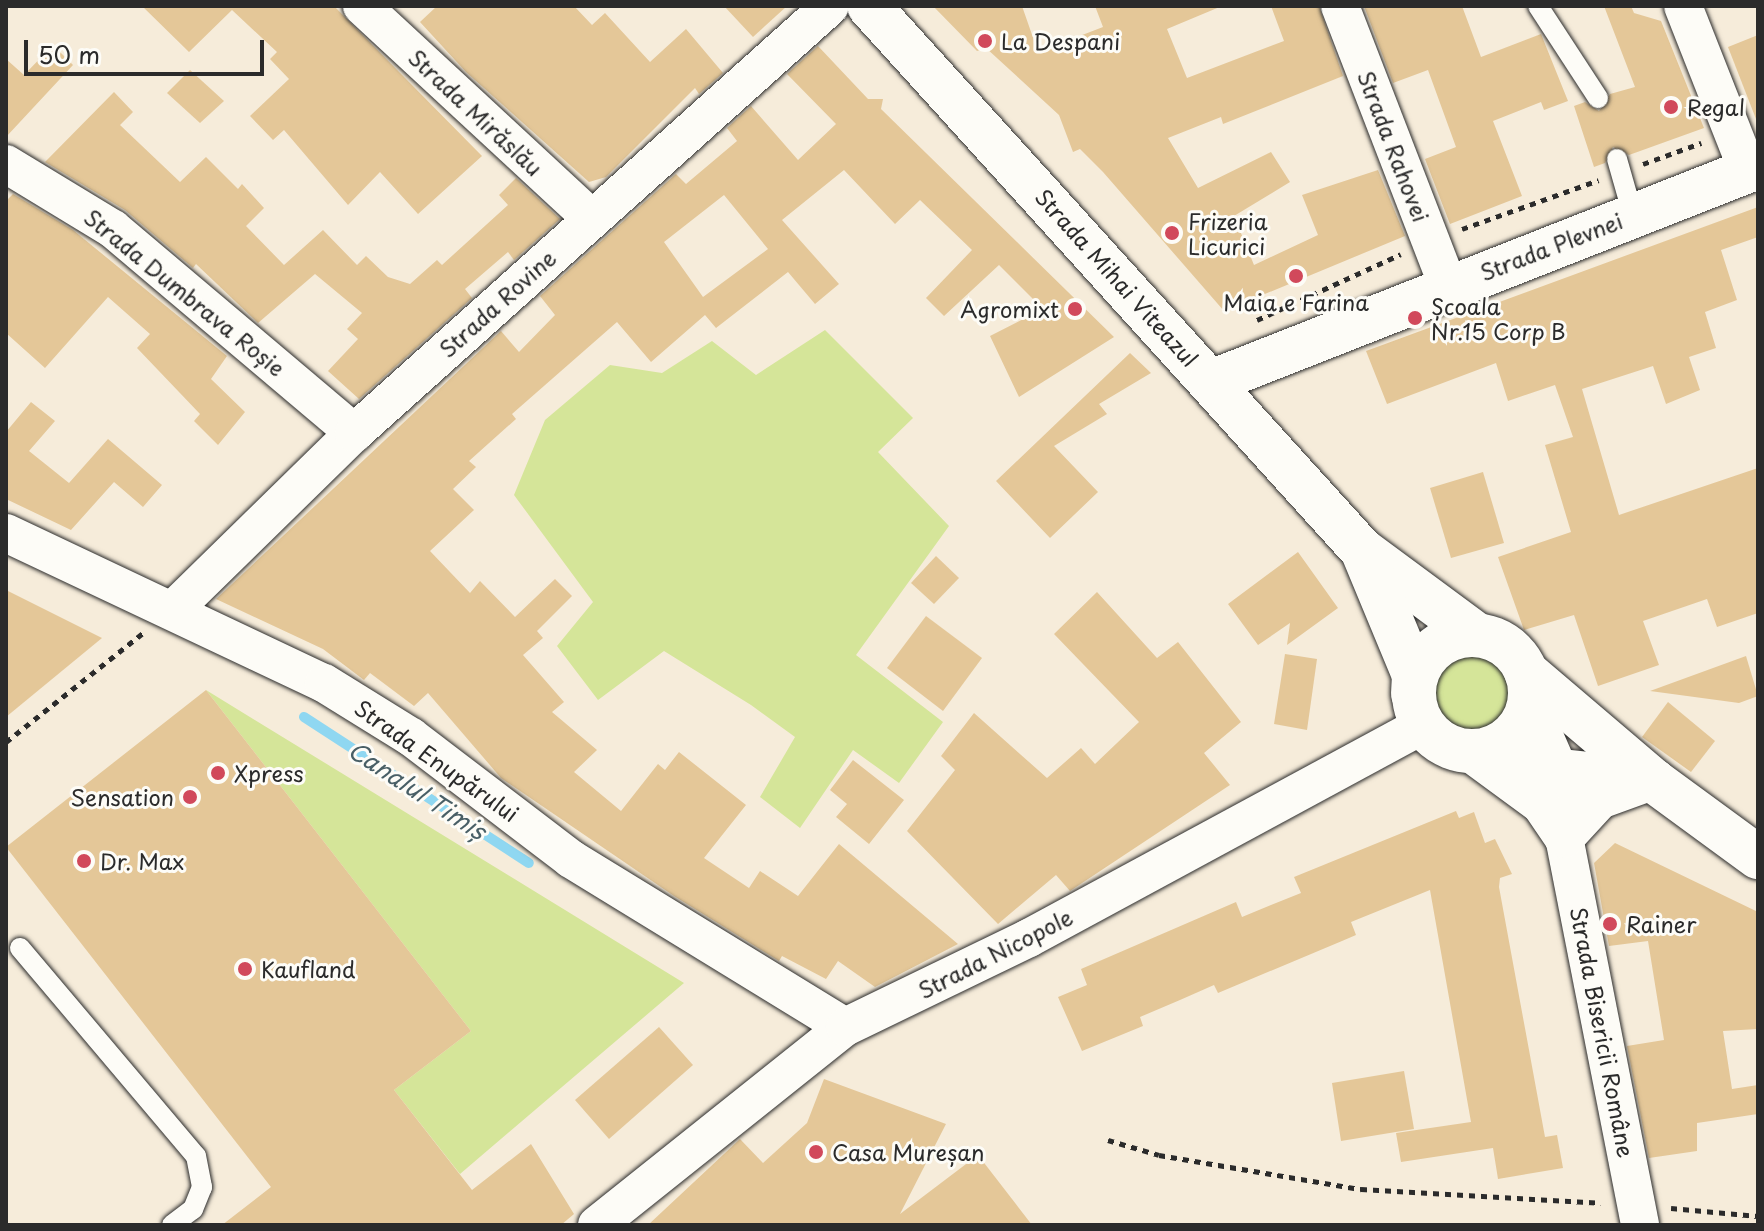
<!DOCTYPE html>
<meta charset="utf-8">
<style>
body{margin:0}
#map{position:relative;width:1764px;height:1231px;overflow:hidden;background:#f6ecda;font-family:"Playpen Sans",sans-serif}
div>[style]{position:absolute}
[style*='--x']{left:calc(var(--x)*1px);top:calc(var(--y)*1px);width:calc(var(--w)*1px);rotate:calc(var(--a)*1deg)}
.green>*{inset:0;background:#d5e599}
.round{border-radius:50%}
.stream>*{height:10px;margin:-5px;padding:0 5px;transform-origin:5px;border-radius:5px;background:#8fd7f1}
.building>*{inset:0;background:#e4c798}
.path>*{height:5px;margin-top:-2.5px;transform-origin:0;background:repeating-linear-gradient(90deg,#2b2b2b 0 6px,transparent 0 12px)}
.roads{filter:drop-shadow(0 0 2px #2b2b2b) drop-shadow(0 0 2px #2b2b2b)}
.service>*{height:20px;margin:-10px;padding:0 10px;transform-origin:10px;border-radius:10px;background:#fdfcf7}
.minor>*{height:38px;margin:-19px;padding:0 19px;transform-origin:19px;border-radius:19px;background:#fdfcf7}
.tertiary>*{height:44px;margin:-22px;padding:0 22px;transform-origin:22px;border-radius:22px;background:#fdfcf7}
.tertiary>.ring{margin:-22px;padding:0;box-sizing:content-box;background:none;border:44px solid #fdfcf7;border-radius:50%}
.dots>*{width:22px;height:22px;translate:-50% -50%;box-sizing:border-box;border:4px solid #fdfcf7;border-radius:50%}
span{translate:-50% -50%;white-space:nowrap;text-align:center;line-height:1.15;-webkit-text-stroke:6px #fdfcf7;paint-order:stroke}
.poi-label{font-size:22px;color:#2b2b2b}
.left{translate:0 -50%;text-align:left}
.right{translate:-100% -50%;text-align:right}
.street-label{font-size:22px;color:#2b2b2b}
.water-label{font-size:24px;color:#495f66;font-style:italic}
.frame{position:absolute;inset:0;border:8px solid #2b2b2b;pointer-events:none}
.scale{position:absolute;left:24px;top:40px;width:240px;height:36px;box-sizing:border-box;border:4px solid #2b2b2b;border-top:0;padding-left:10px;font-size:24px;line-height:28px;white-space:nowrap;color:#2b2b2b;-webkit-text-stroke:6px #fdfcf7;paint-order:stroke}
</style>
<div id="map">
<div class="green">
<div style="clip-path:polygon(825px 330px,913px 418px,878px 452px,949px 526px,856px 655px,943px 722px,899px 783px,853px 750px,800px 828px,760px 797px,795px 737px,751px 705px,664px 651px,598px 700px,557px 646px,593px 602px,514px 495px,545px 420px,610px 365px,662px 373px,712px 341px,756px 375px)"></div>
<div class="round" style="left:1430px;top:653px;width:86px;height:86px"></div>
<div style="clip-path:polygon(206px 690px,684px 983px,460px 1174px,394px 1090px,471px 1031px)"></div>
</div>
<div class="stream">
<div style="--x:304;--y:717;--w:268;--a:33"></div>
</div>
<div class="building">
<div style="clip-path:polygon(142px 6px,334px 6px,482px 156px,418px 214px,380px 172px,348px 205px,284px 130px,273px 140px,250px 116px,289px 79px,270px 59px,277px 52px,232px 10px,189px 52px)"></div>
<div style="clip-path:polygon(437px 6px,574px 6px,592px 25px,605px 13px,650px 62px,686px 29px,723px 73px,699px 94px,695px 88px,606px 177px,589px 182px,466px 72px,420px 22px)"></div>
<div style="clip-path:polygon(724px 6px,787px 6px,753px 37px)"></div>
<div style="clip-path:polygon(933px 6px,1022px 6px,1038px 52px,1103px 27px,1095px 6px,1222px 6px,1167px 29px,1187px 78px,1284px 41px,1271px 6px,1319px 6px,1343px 76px,1223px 124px,1221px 117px,1168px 138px,1198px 188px,1271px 152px,1290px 182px,1234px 216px,1254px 265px,1318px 235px,1302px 195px,1378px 170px,1405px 236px,1224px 311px,1103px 172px,1080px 149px,1073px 152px,1059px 115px,986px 48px,977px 51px)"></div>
<div style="clip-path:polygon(1364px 6px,1462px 6px,1481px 57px,1541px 34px,1568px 101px,1544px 110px,1541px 102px,1493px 121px,1522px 196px,1450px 224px,1425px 159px,1456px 147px,1428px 70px,1393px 83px)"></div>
<div style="clip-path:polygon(1604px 6px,1631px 6px,1634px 13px,1661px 21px,1704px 128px,1629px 155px,1613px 147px,1605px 163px,1594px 167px,1574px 106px,1585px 102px,1599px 111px,1610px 94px,1635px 87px)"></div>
<div style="clip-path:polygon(1758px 35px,1758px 118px,1756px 119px,1728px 47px)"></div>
<div style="clip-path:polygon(53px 45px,73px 65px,6px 137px,6px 59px,24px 75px)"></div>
<div style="clip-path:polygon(evenodd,818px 46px,868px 99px,883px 99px,881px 109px,1114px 337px,1019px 397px,990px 336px,1043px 309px,999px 265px,944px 316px,926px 298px,972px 250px,920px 200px,895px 224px,844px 170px,782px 220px,839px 284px,815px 304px,788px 272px,716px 328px,705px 315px,651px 362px,617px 322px,512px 414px,516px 419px,469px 461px,476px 467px,453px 489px,474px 510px,430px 551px,470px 593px,480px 581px,515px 617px,555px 579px,572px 596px,537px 631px,543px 638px,523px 655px,564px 702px,552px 712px,597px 750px,574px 772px,621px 811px,658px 764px,665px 770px,679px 752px,746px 805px,704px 858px,749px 888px,760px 871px,798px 896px,839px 844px,958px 944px,875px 987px,838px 961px,826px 979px,782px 956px,779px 961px,674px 896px,501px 778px,428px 693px,414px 706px,370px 673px,364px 680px,323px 649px,216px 599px,501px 331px,519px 352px,555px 315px,540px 296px,676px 174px,686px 184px,737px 141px,727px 128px,751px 106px,798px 160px,836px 124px,787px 74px,818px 46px,724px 195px,768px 249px,703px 297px,664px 242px,724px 195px)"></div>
<div style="clip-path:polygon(190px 70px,224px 101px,200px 123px,167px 93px)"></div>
<div style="clip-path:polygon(114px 92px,133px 112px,120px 125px,180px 182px,206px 157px,238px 189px,242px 184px,264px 208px,246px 226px,284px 265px,323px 230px,357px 265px,366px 256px,388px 277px,410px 284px,437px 260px,442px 265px,508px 205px,499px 195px,516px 178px,560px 219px,514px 260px,508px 252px,465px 289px,472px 298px,359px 399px,328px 371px,358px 339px,347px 329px,362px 313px,315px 274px,258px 323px,196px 264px,193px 268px,125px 210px,45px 162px)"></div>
<div style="clip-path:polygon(13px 194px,73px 230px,227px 356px,211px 379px,245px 412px,218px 445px,194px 421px,200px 414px,137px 348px,150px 334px,108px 297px,45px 368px,6px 333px,6px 201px)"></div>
<div style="clip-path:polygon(1758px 207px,1758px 237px,1721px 250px,1737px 300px,1705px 312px,1716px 348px,1689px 357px,1700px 390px,1666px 404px,1653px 366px,1582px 389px,1619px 515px,1758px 468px,1758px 613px,1717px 627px,1707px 599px,1643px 621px,1659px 665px,1598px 686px,1574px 615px,1524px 630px,1498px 557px,1571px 532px,1545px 445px,1573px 437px,1555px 385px,1508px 401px,1496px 363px,1387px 404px,1366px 351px)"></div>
<div style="clip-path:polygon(1130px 353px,1151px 373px,1099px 404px,1107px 414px,1054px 446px,1098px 492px,1050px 538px,996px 481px)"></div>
<div style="clip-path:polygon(31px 402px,55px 421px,29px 451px,69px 483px,108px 439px,162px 485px,143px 507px,114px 482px,71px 530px,6px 499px,6px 432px)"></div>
<div style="clip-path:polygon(1483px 472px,1504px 543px,1451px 558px,1430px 488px)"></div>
<div style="clip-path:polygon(1298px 552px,1338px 608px,1287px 645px,1290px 623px,1258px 645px,1228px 604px)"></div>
<div style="clip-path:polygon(936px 556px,959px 578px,934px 604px,911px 583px)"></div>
<div style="clip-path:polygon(6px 590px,102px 638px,6px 717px)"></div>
<div style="clip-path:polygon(1097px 592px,1157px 658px,1178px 642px,1241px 722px,1204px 753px,1230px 785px,1070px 891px,1056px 875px,998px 924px,907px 831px,955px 770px,941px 756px,974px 713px,1047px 778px,1081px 748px,1095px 764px,1139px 722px,1054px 634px)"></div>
<div style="clip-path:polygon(926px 616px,982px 658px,943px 711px,887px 668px)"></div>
<div style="clip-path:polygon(1285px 654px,1317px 659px,1307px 730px,1274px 724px)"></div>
<div style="clip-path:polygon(1746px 656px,1758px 696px,1739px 703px,1650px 691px)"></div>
<div style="clip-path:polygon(206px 690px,471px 1031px,394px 1090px,472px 1190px,531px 1144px,574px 1214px,561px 1225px,222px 1225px,271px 1187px,6px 847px)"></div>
<div style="clip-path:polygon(1668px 702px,1715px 741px,1691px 772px,1642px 737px)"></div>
<div style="clip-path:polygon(853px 760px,904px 800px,869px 844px,836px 817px,847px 804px,830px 790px)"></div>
<div style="clip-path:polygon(1456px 811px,1459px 818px,1474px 812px,1485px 843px,1495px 839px,1512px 874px,1500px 878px,1499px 887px,1545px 1137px,1557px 1135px,1563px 1168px,1498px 1179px,1493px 1148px,1401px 1162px,1396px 1133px,1471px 1122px,1430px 890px,1351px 922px,1356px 935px,1342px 941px,1218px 993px,1214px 985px,1180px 1000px,1140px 1017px,1143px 1026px,1082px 1051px,1058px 997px,1087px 985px,1081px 969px,1236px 902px,1242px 917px,1271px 905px,1301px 893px,1294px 877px)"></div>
<div style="clip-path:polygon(1615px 843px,1758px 912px,1758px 1029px,1723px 1031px,1732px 1089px,1758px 1085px,1758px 1114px,1697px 1123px,1697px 1151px,1649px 1158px,1627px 1046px,1664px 1040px,1648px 941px,1609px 946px,1594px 863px)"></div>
<div style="clip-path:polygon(659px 1027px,693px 1065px,609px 1139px,575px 1100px)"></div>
<div style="clip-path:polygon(1404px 1071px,1414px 1129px,1341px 1141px,1332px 1083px)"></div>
<div style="clip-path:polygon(824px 1079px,946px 1124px,900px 1214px,978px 1155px,1032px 1225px,648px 1225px,740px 1139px,763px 1163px,807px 1123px)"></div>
</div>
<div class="path">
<div style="--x:1643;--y:164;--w:62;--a:-19.9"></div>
<div style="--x:1462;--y:229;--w:145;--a:-19.7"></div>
<div style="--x:1257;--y:320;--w:158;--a:-24.6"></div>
<div style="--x:6;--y:742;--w:175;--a:-38.5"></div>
<div style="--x:1108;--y:1140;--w:53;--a:16.4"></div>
<div style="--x:1159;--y:1155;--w:205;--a:9.6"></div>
<div style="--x:1361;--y:1189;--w:240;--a:3.3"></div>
<div style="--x:1671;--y:1208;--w:87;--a:5.3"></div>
</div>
<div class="roads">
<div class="service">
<div style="--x:1538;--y:6;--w:110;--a:56.9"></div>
<div style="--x:1617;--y:159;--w:58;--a:74.1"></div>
<div style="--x:20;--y:948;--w:272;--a:49.8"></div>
<div style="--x:196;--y:1156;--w:32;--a:79"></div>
<div style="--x:202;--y:1187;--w:24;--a:112"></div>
<div style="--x:193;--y:1209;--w:26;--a:143"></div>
</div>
<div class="minor">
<div style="--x:362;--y:6;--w:312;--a:42.8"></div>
<div style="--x:1340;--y:6;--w:300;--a:68.9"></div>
<div style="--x:1683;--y:6;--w:177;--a:68.5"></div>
<div style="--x:6;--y:164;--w:125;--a:31.3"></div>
<div style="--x:113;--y:229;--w:316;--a:40.2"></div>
<div style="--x:6;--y:533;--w:352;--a:25.3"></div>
<div style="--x:324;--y:683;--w:102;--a:31.8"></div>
<div style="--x:411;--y:737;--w:201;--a:37.3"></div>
<div style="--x:571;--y:859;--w:321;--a:31.5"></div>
<div style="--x:173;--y:610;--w:253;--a:-44.4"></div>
<div style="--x:354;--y:433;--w:639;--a:-41.89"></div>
<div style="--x:1529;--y:701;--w:75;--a:66.5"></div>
<div style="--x:1559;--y:770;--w:72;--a:85.2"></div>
<div style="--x:1565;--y:842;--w:390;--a:78.9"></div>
<div style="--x:1477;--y:758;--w:79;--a:36.3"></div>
<div style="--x:1541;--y:805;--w:41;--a:55.9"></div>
<div style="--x:1564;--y:839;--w:53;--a:-47.3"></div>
<div style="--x:1600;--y:800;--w:55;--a:-20.1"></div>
<div style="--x:597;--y:1225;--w:317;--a:-38.6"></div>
<div style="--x:845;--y:1027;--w:204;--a:-25.8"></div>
<div style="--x:1029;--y:938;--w:448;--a:-28.4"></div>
</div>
<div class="tertiary">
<div style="--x:869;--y:6;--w:734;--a:47.82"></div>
<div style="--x:1362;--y:550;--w:143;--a:36.5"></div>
<div style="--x:1211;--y:382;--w:588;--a:-21.46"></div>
<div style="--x:1363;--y:552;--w:133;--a:67.5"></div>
<div style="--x:1414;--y:675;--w:19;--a:93"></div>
<div class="ring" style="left:1414px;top:635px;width:72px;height:72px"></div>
<div style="--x:1526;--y:672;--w:168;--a:40.4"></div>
<div style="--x:1654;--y:781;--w:129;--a:36.2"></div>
<div style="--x:1478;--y:751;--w:57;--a:17.5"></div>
<div style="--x:1532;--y:768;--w:123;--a:6.1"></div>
</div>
</div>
<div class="dots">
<div style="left:985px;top:41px;background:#d1495b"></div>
<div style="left:1671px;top:107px;background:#d1495b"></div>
<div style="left:1172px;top:233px;background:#d1495b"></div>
<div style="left:1296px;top:276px;background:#d1495b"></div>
<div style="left:1075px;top:309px;background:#d1495b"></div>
<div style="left:1415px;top:318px;background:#d1495b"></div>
<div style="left:218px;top:773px;background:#d1495b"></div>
<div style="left:190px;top:797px;background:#d1495b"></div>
<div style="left:84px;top:861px;background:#d1495b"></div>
<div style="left:1610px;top:924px;background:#d1495b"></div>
<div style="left:245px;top:969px;background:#d1495b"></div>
<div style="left:816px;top:1152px;background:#d1495b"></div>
</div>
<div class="poi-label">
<span class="left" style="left:1001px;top:41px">La Despani</span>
<span class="left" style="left:1687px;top:107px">Regal</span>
<span class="left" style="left:1188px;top:233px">Frizeria<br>Licurici</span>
<span style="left:1296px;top:302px">Maia e Farina</span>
<span class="left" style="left:1431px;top:318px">Școala<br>Nr.15 Corp B</span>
<span class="right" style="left:1059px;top:309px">Agromixt</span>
<span class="left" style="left:234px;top:773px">Xpress</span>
<span class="right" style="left:174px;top:797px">Sensation</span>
<span class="left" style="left:100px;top:861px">Dr. Max</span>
<span class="left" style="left:1626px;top:924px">Rainer</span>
<span class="left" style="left:261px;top:969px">Kaufland</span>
<span class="left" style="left:832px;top:1152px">Casa Mureșan</span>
</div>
<div class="street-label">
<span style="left:476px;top:112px;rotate:43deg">Strada Mirăslău</span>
<span style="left:1394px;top:146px;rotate:69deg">Strada Rahovei</span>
<span style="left:1551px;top:246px;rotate:-21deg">Strada Plevnei</span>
<span style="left:1117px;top:277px;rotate:48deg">Strada Mihai Viteazul</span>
<span style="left:185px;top:292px;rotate:39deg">Strada Dumbrava Roșie</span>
<span style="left:497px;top:303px;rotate:-42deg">Strada Rovine</span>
<span style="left:437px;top:760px;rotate:35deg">Strada Enupărului</span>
<span style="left:995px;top:953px;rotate:-27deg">Strada Nicopole</span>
<span style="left:1603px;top:1032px;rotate:79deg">Strada Bisericii Române</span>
</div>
<div class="water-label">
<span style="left:417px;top:790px;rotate:33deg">Canalul Timiș</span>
</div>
<div class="frame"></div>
<div class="scale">50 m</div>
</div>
